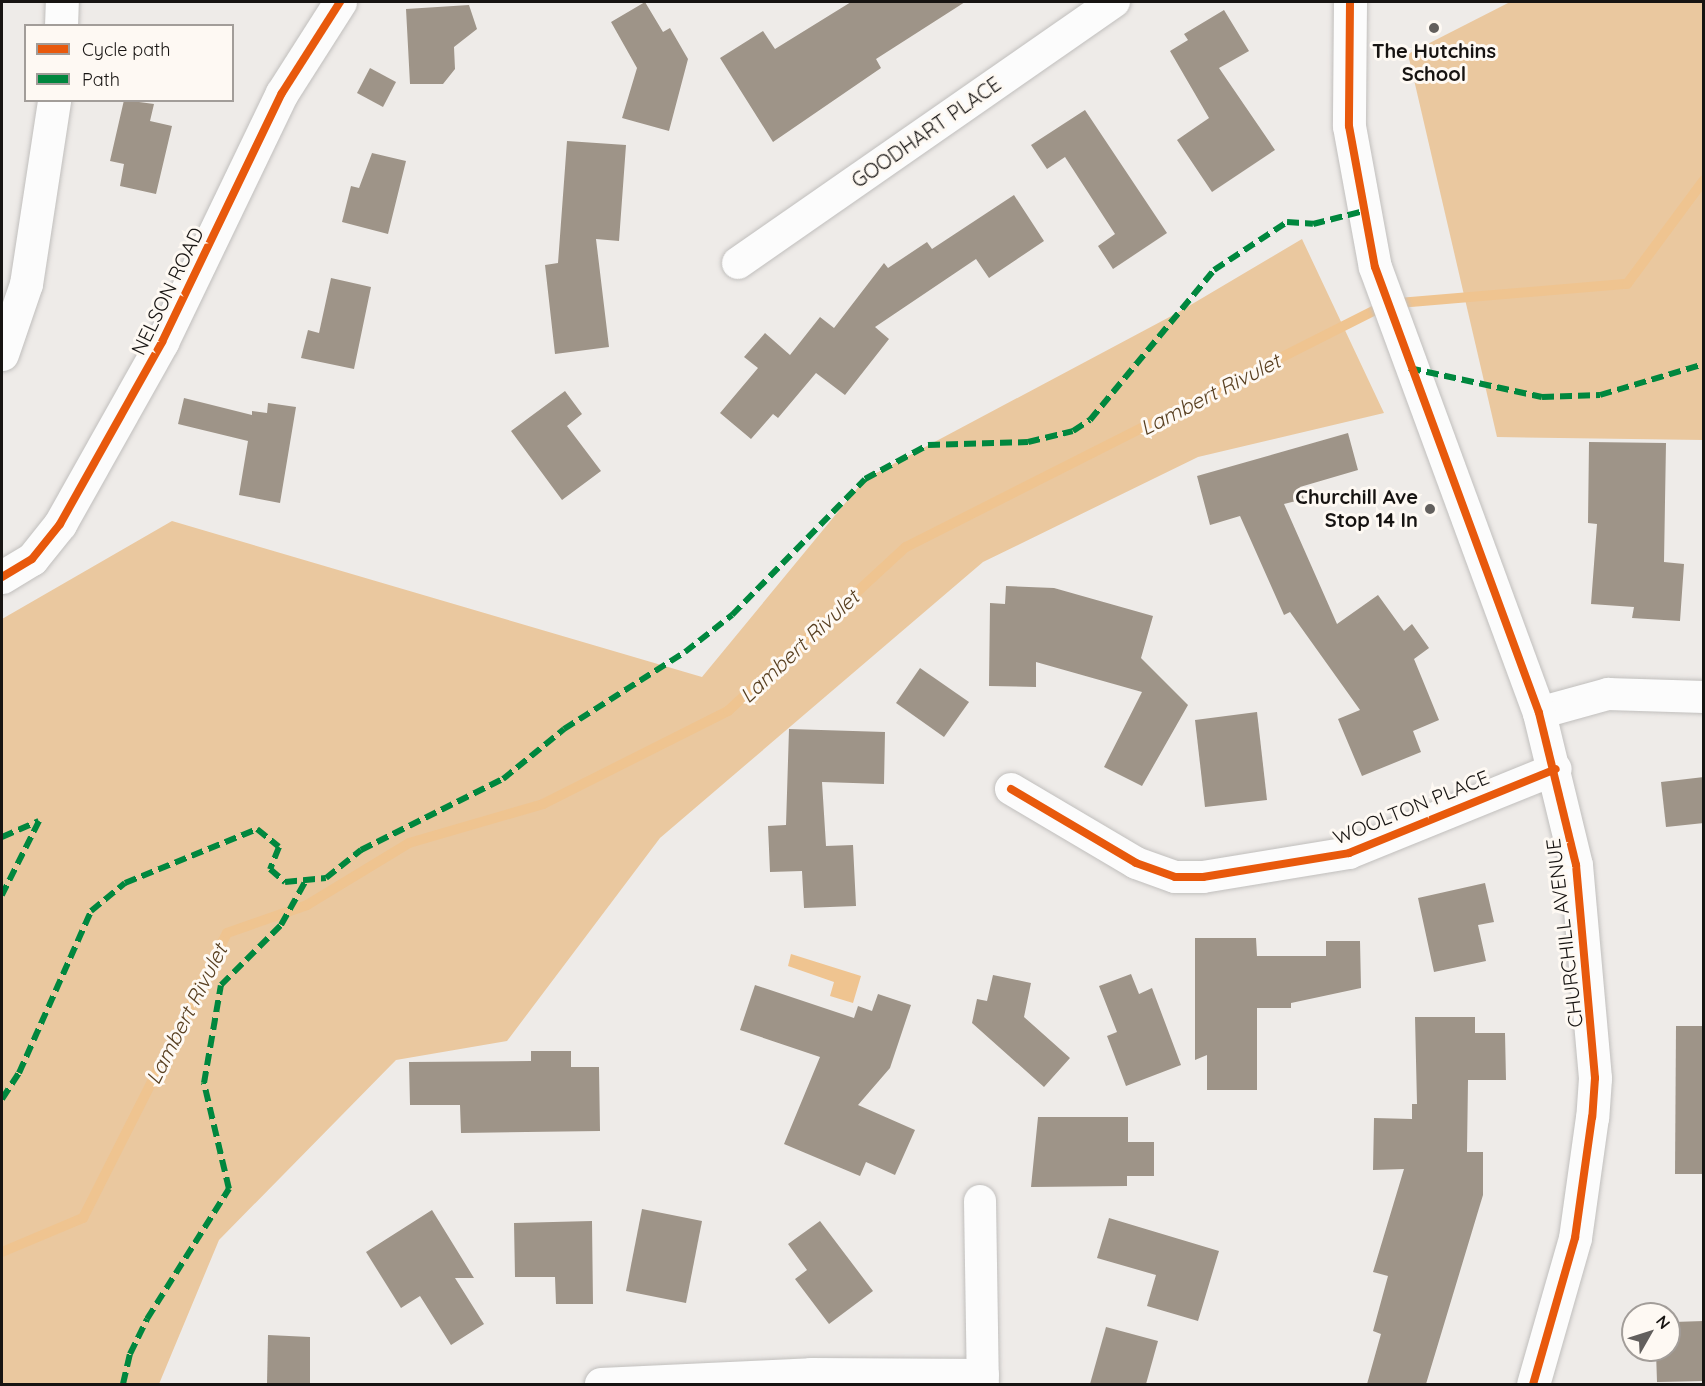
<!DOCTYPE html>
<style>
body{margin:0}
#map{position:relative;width:1705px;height:1386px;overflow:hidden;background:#eeebe8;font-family:Quicksand,sans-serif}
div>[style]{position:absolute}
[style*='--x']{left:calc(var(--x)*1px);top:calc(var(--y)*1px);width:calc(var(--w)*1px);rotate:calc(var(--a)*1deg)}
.forest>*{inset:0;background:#eac89f}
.water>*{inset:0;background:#efc490}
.stream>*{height:10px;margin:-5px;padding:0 5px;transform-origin:5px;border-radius:5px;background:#efc490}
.building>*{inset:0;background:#9e9488}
.roads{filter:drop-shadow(0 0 2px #c1bfbd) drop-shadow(0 0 2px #c1bfbd)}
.street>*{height:32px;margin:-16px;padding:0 16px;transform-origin:16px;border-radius:16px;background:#fcfcfc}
.secondary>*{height:33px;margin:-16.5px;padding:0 16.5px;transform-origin:16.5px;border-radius:16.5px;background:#fcfcfc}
.quiet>*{height:6px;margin-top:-3px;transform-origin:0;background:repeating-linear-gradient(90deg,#00873e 0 12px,transparent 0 18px)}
.cycleway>*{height:8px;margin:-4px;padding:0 4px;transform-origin:4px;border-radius:4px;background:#e8590c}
.dots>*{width:16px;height:16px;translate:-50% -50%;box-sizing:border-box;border:3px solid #fef9f3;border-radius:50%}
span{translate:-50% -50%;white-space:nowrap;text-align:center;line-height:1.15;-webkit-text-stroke:6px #fef9f3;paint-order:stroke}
.poi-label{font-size:20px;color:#171412;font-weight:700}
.right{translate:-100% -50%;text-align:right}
.street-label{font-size:20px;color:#171412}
.water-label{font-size:21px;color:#583f20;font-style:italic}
.frame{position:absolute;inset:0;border:3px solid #171412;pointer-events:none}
.legend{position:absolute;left:24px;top:24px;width:210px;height:78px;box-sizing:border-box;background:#fef9f3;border:2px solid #a29d99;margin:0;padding:8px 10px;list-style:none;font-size:18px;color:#171412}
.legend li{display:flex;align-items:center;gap:12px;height:30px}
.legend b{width:30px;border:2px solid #a29d99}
.north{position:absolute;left:1621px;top:1302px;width:60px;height:60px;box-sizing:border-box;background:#fef9f3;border:2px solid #a29d99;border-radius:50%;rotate:51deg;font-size:16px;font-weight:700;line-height:24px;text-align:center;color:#171412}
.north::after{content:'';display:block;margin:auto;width:21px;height:27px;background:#625f5d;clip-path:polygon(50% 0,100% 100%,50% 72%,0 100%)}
</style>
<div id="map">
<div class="forest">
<div style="clip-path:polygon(1510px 2px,1703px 2px,1703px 440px,1497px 437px,1408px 54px)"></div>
<div style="clip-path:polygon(1302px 239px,1384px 413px,1198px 457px,983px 562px,660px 838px,507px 1041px,396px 1060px,219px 1240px,159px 1384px,2px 1384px,2px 619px,172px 521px,702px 677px,865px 479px,1177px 313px)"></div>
</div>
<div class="water">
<div style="clip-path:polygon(791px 954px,861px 976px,853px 1003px,830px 996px,834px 982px,788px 966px)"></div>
</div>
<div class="stream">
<div style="--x:2;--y:1252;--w:88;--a:-22.8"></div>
<div style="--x:83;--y:1218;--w:319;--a:-63.2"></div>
<div style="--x:227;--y:933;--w:85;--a:-19.3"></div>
<div style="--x:307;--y:905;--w:119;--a:-31.3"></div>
<div style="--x:409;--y:843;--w:140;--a:-16.2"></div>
<div style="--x:543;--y:804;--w:207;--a:-26.7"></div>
<div style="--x:728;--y:711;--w:242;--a:-42.7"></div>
<div style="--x:906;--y:547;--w:539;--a:-26.8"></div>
<div style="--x:1387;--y:304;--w:241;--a:-4.8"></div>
<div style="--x:1627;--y:284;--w:129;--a:-53.5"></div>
</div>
<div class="building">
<div style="clip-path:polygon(645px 2px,663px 32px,670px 28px,688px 59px,669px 131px,622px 118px,637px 68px,611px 22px)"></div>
<div style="clip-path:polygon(851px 2px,965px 2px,876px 59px,881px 68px,773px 142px,720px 58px,763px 31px,775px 49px)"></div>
<div style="clip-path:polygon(469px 5px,477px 29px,454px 47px,455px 69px,443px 84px,410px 84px,406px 9px)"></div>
<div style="clip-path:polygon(1224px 10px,1249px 51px,1219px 68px,1275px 150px,1212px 192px,1177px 140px,1209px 118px,1170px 51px,1188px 40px,1184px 34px)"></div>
<div style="clip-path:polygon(370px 68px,396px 82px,383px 107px,357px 93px)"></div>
<div style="clip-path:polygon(124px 100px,154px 104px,150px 121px,172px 126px,156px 194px,120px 186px,124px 164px,110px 161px)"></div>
<div style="clip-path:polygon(1085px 110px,1167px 233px,1113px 269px,1098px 246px,1115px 234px,1065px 157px,1047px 169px,1031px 145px)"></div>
<div style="clip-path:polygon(567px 141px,626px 145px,619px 241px,596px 239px,609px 347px,555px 354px,545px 265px,558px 263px)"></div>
<div style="clip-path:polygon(372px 153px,406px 161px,388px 234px,342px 222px,351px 186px,359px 188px)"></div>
<div style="clip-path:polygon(1014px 195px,1044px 241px,989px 278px,976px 259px,875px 327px,889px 339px,845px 395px,816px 373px,778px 418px,773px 414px,751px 439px,720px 413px,758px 368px,744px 357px,765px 333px,790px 355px,820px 317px,834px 328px,884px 263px,888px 268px,927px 242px,932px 249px)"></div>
<div style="clip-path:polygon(331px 278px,371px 287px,354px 369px,301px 358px,308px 330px,319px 333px)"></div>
<div style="clip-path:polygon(565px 391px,582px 414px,567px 426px,601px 471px,562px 500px,511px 431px)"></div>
<div style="clip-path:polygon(184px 398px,252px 415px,252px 411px,267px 413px,268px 403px,296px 407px,280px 503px,239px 495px,248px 441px,178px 424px)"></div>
<div style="clip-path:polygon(1348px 433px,1358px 470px,1300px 487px,1304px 499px,1284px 504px,1337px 624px,1378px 595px,1404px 631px,1412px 624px,1429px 648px,1414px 659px,1439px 720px,1413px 731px,1421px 752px,1362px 776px,1338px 719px,1360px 710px,1290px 612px,1284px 615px,1240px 516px,1210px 525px,1197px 476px)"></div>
<div style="clip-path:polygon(1589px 442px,1666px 443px,1664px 562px,1684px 564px,1680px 621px,1632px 618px,1634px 607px,1591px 604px,1597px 524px,1588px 523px)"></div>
<div style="clip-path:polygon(1006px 586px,1054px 588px,1153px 616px,1141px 658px,1188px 705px,1142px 786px,1104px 767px,1142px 692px,1036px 662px,1036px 687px,989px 686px,990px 603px,1005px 604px)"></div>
<div style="clip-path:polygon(920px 668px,969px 702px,944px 737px,896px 703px)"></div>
<div style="clip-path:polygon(1257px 712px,1267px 800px,1205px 807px,1195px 720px)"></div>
<div style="clip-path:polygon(789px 729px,885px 732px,884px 784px,822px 782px,826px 846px,853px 845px,856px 906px,804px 908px,802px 871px,770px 872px,768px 826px,786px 825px)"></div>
<div style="clip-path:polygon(1704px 777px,1704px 823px,1666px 827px,1661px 782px)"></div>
<div style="clip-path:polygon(1485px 883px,1494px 922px,1478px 925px,1486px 961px,1434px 972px,1418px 898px)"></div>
<div style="clip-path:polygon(1195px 938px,1256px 938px,1257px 956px,1326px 956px,1326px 941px,1360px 941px,1361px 988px,1291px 1003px,1291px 1008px,1257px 1008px,1257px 1090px,1207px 1090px,1207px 1055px,1195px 1060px)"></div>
<div style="clip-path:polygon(1131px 974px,1139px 994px,1152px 988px,1181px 1065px,1126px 1086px,1107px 1036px,1117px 1032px,1099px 986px)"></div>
<div style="clip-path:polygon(993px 975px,1031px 983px,1024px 1017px,1070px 1058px,1044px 1087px,972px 1023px,977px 999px,987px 1001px)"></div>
<div style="clip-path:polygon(755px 985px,854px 1018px,858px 1006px,872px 1011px,878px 994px,911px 1005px,890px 1068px,858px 1105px,915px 1130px,895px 1175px,866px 1162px,860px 1176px,784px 1144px,820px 1057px,740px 1030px)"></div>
<div style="clip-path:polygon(1415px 1017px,1475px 1017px,1475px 1033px,1505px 1033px,1506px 1080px,1468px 1080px,1467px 1152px,1483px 1152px,1483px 1195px,1426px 1384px,1367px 1384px,1381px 1334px,1373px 1331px,1388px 1276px,1373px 1272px,1404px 1169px,1373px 1170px,1374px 1118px,1412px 1119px,1412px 1104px,1417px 1104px)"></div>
<div style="clip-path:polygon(1676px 1026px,1704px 1026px,1704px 1174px,1675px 1174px)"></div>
<div style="clip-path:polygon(531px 1051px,571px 1051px,571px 1067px,599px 1067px,600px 1131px,461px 1133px,460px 1105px,410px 1105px,409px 1062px,531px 1061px)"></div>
<div style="clip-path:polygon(1038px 1117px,1128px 1117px,1128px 1142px,1154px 1142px,1154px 1176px,1127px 1176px,1127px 1186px,1031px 1187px)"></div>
<div style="clip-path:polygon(642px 1209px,702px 1221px,686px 1303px,626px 1291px)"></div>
<div style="clip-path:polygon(432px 1210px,474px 1278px,455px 1278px,484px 1324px,451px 1345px,420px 1296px,401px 1308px,366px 1252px)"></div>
<div style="clip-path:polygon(1109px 1218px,1219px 1251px,1198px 1321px,1147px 1306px,1156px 1275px,1097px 1258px)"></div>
<div style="clip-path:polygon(592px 1221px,593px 1304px,556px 1304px,555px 1277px,515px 1277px,514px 1223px)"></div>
<div style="clip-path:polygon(820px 1221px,873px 1291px,829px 1324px,795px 1279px,807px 1270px,788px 1244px)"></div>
<div style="clip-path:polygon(1704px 1321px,1704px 1381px,1657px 1382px,1656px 1352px,1673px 1351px,1673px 1322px)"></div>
<div style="clip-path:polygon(1106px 1327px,1158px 1341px,1146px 1384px,1090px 1384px)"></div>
<div style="clip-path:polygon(268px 1335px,310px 1337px,310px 1384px,267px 1384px)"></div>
</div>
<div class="roads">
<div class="street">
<div style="--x:738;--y:263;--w:458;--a:-34.8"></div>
<div style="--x:1539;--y:713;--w:72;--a:-15.4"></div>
<div style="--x:1608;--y:694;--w:96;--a:1.8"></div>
<div style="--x:1011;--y:789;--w:145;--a:30.6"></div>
<div style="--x:1136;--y:863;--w:41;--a:19.7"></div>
<div style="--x:1175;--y:877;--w:28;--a:0"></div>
<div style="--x:1203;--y:877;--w:148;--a:-9.3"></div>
<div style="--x:1349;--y:853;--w:223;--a:-22.1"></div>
<div style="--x:980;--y:1201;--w:183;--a:89.1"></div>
<div style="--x:601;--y:1384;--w:210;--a:-2.7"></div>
<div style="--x:811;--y:1374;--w:172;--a:0.3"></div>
</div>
<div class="secondary">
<div style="--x:1350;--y:2;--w:124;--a:90.5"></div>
<div style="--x:1349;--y:126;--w:143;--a:79.6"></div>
<div style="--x:1375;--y:267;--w:475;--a:69.8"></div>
<div style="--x:1539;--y:713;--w:156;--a:76.3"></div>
<div style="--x:1576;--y:865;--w:214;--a:84.9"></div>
<div style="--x:1595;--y:1078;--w:39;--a:94"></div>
<div style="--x:1592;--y:1117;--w:122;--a:98"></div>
<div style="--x:1575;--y:1238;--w:152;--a:106"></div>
<div style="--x:61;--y:26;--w:24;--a:-88"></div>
<div style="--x:2;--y:354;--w:74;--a:-71.1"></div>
<div style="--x:26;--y:284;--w:186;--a:-81.3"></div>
<div style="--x:2;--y:577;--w:35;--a:-31"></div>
<div style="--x:32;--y:559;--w:45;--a:-51.3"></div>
<div style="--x:60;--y:524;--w:209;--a:-60.7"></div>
<div style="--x:162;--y:342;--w:276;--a:-64.3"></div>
<div style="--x:282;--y:93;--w:108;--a:-57.5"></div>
</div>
</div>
<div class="quiet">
<div style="--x:1409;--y:368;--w:136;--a:12.3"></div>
<div style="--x:1542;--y:397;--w:58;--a:-2"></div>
<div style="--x:1600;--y:395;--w:109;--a:-16.6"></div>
<div style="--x:2;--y:837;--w:40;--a:-23.4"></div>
<div style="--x:39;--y:821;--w:83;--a:116.6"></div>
<div style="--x:2;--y:1099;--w:31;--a:-57"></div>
<div style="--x:19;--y:1073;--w:177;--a:-66"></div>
<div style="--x:91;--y:911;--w:44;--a:-39.5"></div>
<div style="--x:125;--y:883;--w:143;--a:-22.2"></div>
<div style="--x:257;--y:829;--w:28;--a:39"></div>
<div style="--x:279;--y:847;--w:24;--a:112"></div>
<div style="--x:270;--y:869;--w:20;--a:41"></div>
<div style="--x:285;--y:882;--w:41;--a:-5.6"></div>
<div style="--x:326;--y:878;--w:45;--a:-38.7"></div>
<div style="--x:361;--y:850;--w:159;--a:-26.6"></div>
<div style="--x:503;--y:779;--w:79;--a:-39.3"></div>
<div style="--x:564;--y:729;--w:143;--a:-32.5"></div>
<div style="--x:685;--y:652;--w:60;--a:-38.2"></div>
<div style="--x:732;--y:615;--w:190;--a:-45.6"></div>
<div style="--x:865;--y:479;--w:72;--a:-28.4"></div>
<div style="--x:928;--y:445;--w:100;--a:-1.7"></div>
<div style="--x:1028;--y:442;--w:46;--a:-13.7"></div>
<div style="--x:1073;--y:431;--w:20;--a:-33"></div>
<div style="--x:1090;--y:420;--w:195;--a:-50.4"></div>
<div style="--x:1214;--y:270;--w:87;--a:-33.3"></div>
<div style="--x:1287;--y:222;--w:26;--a:4"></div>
<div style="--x:1313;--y:224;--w:49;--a:-14.3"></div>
<div style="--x:123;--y:1384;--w:31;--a:-77"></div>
<div style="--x:130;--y:1354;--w:39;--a:-64"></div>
<div style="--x:147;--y:1319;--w:154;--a:-57.8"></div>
<div style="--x:229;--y:1189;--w:109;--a:-103.3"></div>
<div style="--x:204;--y:1083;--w:99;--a:-80.2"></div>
<div style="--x:221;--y:985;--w:85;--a:-45"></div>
<div style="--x:281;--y:925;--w:49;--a:-60.8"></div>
</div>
<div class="cycleway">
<div style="--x:1350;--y:2;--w:124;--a:90.5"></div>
<div style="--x:1349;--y:126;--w:143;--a:79.6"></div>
<div style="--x:1375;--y:267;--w:475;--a:69.8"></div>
<div style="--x:1539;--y:713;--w:156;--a:76.3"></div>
<div style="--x:1576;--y:865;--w:214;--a:84.9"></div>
<div style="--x:1595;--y:1078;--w:39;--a:94"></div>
<div style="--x:1592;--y:1117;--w:122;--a:98"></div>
<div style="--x:1575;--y:1238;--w:152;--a:106"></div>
<div style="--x:2;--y:577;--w:35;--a:-31"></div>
<div style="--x:32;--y:559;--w:45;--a:-51.3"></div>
<div style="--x:60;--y:524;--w:209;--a:-60.7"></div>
<div style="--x:162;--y:342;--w:276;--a:-64.3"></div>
<div style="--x:282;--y:93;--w:108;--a:-57.5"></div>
<div style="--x:1011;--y:789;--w:145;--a:30.6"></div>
<div style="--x:1136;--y:863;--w:41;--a:19.7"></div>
<div style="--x:1175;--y:877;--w:28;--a:0"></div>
<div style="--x:1203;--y:877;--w:148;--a:-9.3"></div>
<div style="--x:1349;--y:853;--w:223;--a:-22.1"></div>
</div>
<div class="dots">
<div style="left:1434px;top:28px;background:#625f5d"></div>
<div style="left:1430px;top:509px;background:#625f5d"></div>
</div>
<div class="poi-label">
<span style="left:1434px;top:62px">The Hutchins<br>School</span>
<span class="right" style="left:1418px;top:508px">Churchill Ave<br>Stop 14 In</span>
</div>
<div class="street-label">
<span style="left:926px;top:132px;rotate:-35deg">GOODHART PLACE</span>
<span style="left:167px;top:291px;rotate:-64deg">NELSON ROAD</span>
<span style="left:1411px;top:807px;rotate:-22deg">WOOLTON PLACE</span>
<span style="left:1564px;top:933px;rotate:-97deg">CHURCHILL AVENUE</span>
</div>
<div class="water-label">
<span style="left:1210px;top:394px;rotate:-27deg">Lambert Rivulet</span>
<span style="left:799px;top:646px;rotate:-43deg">Lambert Rivulet</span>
<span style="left:186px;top:1014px;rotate:-63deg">Lambert Rivulet</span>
</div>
<div class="frame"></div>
<ul class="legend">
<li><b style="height:8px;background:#e8590c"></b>Cycle path</li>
<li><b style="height:8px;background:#00873e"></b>Path</li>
</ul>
<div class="north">N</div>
</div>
